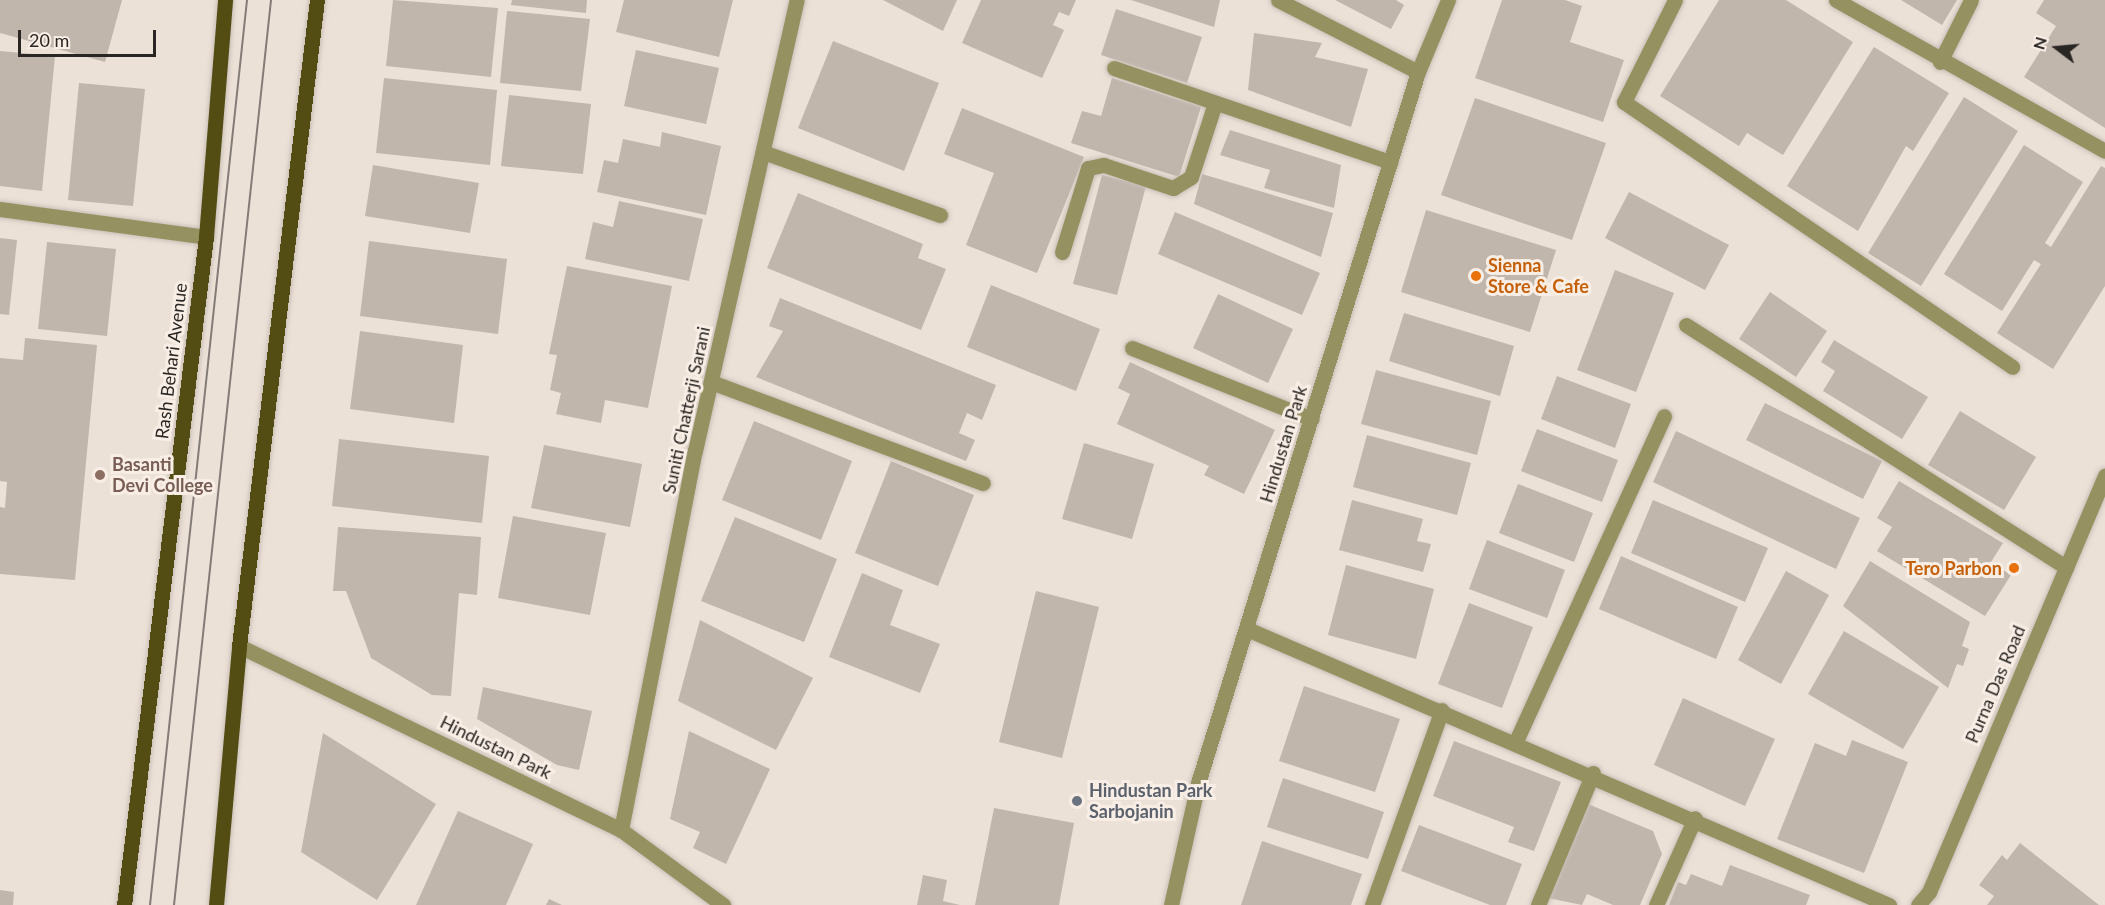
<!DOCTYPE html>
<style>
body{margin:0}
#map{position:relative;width:2105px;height:905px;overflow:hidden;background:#ece1d7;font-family:Lato,sans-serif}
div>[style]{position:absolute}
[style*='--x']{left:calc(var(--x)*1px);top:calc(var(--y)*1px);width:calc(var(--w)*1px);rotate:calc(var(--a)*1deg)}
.building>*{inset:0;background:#c0b6ac}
.roads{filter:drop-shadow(0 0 2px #c9bfb7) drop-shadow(0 0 2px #c9bfb7)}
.service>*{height:15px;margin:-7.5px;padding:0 7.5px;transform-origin:7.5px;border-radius:7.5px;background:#969161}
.minor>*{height:15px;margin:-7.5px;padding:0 7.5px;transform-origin:7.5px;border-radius:7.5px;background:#969161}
.primary>*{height:15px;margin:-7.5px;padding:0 7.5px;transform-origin:7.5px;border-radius:7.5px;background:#534d14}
.tram>*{height:1.5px;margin:-0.75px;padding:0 0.75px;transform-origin:0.75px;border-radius:0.75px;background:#847c76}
.dots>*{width:16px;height:16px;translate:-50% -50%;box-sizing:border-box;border:3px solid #f9eee5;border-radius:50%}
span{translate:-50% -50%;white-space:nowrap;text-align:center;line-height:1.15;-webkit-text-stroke:6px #f9eee5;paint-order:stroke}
.food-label{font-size:18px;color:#c56008;font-weight:700}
.left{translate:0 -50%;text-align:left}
.right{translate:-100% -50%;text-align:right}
.street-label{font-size:18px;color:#2a2623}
.education-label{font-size:18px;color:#785e54;font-weight:700}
.worship-label{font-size:18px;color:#5b616d;font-weight:700}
.north{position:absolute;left:2027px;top:18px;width:60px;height:60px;-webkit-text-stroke:4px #f9eee5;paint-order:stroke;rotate:286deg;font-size:16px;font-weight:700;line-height:24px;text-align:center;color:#2a2623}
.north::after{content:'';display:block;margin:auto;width:21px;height:27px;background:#2a2623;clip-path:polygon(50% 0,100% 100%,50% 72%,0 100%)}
.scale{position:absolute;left:18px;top:30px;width:138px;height:27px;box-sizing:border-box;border:3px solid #2a2623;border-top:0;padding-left:8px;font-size:18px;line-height:21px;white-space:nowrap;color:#2a2623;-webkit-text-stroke:4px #f9eee5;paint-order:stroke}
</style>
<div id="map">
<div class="building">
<div style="clip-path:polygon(0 0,122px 0,105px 62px,0 33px)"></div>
<div style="clip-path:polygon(393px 0,498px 8px,491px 77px,386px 66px)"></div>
<div style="clip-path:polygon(512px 0,587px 0,586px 13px,511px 5px)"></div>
<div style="clip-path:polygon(624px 0,733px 0,719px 57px,616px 32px)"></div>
<div style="clip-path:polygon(883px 0,957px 0,943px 31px)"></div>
<div style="clip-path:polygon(981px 0,1076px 0,1069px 16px,1059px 12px,1053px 25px,1064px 30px,1042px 78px,962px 43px)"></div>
<div style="clip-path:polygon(1131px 0,1220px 0,1214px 27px)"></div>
<div style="clip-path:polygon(1335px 0,1396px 0,1404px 5px,1391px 29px)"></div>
<div style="clip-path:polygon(1502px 0,1565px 0,1582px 6px,1570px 42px,1624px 60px,1603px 122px,1475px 78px)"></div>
<div style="clip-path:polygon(1719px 0,1786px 0,1853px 42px,1783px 155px,1747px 133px,1739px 146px,1660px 96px)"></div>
<div style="clip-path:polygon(1901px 0,1957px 0,1942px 25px)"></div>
<div style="clip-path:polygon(2044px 0,2105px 0,2105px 128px,2024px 77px,2056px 26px,2036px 13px)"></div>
<div style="clip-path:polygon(1116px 9px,1202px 37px,1187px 83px,1101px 55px)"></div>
<div style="clip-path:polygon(507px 11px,590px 19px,581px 91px,500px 83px)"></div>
<div style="clip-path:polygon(1254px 33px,1322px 43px,1315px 57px,1368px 69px,1351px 127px,1248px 90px)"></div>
<div style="clip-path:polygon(833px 41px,939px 83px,904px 171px,798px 128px)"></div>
<div style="clip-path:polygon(1874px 47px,1949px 93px,1913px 151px,1906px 146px,1858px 231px,1787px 186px)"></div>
<div style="clip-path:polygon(636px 50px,719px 68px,706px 124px,624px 106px)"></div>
<div style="clip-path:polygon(0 51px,55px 56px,42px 191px,0 186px)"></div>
<div style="clip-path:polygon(384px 78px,497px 90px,490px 165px,376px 153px)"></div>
<div style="clip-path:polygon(1112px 78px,1201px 107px,1179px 177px,1071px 143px,1082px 111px,1101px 116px)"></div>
<div style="clip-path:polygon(79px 83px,145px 89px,133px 206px,68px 200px)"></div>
<div style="clip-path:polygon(509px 95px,591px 104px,583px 174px,501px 166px)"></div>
<div style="clip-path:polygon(1964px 97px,2018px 131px,1921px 286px,1868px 253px)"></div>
<div style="clip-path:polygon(1475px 98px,1606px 143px,1572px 240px,1441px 195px)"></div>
<div style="clip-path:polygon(962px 108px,1084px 157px,1037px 273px,966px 245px,994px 173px,944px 154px)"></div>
<div style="clip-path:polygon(1230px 130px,1341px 165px,1334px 208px,1264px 188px,1270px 170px,1220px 155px)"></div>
<div style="clip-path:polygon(662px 132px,721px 146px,706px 215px,597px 192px,604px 160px,618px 163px,623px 139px,660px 147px)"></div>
<div style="clip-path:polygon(2024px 145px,2083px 182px,2045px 243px,2051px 247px,2101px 166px,2105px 168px,2105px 286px,2053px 369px,1997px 333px,2041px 264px,2034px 260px,2002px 311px,1944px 274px)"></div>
<div style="clip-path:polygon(373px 165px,479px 183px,470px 233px,365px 216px)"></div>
<div style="clip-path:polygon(1202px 174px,1333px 213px,1321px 257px,1194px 204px)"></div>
<div style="clip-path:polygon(1102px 175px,1146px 186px,1117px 295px,1073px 284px)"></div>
<div style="clip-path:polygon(1629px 192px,1729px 245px,1705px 290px,1605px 238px)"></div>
<div style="clip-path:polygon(798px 193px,923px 244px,918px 258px,946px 269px,921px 330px,767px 268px)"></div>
<div style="clip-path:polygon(619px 201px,703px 219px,689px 281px,585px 259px,593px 222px,613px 227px)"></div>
<div style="clip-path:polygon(1426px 210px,1556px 250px,1530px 332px,1401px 292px)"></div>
<div style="clip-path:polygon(1175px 212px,1320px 273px,1302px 315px,1158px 254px)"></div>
<div style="clip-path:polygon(0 238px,17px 240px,9px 315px,0 314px)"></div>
<div style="clip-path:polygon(369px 241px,507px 259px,498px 334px,360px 316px)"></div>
<div style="clip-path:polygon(47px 242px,116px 249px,107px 336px,38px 329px)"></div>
<div style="clip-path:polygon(567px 266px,672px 286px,648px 408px,605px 400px,601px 423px,556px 414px,561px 393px,550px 390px,557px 355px,549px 354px)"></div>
<div style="clip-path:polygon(1615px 270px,1674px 293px,1636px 392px,1577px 370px)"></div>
<div style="clip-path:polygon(991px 285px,1100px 329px,1076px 391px,967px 347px)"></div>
<div style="clip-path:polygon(1770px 292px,1827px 331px,1796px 377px,1739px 339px)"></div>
<div style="clip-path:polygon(1218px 294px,1293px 329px,1268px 383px,1193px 348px)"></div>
<div style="clip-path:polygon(780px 298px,996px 385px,982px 420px,967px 413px,959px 433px,975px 440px,966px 461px,756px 377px,783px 331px,769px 326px)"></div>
<div style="clip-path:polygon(1404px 313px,1514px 346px,1500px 396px,1389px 361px)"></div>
<div style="clip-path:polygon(360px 331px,463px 345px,454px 423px,350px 409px)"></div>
<div style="clip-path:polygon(25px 338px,97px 345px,75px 580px,0 574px,0 507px,5px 508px,7px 482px,0 481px,0 358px,23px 360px)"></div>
<div style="clip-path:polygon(1834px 340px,1928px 397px,1902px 439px,1823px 391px,1835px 371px,1821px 362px)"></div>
<div style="clip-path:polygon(1130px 362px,1275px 430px,1244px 494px,1204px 475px,1209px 466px,1117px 424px,1130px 394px,1118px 388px)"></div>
<div style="clip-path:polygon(1376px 370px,1491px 401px,1477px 455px,1361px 424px)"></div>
<div style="clip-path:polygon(1557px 376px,1631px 404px,1615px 448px,1541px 419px)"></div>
<div style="clip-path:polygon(1765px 403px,1882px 461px,1863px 499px,1746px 440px)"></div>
<div style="clip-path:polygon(1960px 411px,2036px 457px,2004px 510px,1928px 465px)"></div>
<div style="clip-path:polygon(754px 421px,852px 461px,821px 540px,722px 500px)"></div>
<div style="clip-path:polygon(1537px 429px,1618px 460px,1602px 502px,1521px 471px)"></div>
<div style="clip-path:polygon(1676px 431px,1860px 518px,1836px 569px,1653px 482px)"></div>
<div style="clip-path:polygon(1367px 435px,1471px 463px,1457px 515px,1353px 487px)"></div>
<div style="clip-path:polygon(339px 439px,489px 456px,482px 523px,332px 506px)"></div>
<div style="clip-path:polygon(1084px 443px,1154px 464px,1132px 539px,1062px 519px)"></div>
<div style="clip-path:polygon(544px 445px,642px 464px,630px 527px,531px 508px)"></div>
<div style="clip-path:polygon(891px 461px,974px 495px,938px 586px,855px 553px)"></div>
<div style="clip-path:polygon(1899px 481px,2003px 543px,1991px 562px,2011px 575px,1985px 616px,1877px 551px,1892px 527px,1877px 518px)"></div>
<div style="clip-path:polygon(1518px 484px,1593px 513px,1574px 562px,1499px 533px)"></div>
<div style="clip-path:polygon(1352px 500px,1423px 519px,1417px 541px,1431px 544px,1423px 572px,1339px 550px)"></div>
<div style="clip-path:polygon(1653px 500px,1768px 548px,1745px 602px,1631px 553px)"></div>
<div style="clip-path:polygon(513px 516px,606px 533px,590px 615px,498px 598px)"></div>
<div style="clip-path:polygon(735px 517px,837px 559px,804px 642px,701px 601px)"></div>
<div style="clip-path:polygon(338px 527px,481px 537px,477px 595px,459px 593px,451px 696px,432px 695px,371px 658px,346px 591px,333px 591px)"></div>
<div style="clip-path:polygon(1487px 540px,1565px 570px,1547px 618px,1469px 589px)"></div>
<div style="clip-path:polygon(1621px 556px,1738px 607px,1716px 659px,1599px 609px)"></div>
<div style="clip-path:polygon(1870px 561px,1970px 622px,1962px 646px,1969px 649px,1963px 666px,1957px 664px,1948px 688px,1843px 606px)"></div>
<div style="clip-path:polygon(1346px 565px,1434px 589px,1416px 659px,1328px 635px)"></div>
<div style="clip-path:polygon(1786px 571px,1829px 595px,1781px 684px,1738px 660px)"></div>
<div style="clip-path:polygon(862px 573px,903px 590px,890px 625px,940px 644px,920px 693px,829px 657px)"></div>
<div style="clip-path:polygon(1036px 591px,1099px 607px,1062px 758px,999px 742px)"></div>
<div style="clip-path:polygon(1469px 603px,1533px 627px,1502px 708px,1438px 684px)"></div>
<div style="clip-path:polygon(700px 620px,813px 678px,776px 750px,678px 701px)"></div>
<div style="clip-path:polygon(1844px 631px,1939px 687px,1903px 749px,1808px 694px)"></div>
<div style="clip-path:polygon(1304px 686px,1400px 719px,1375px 792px,1279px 761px)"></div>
<div style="clip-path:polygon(483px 687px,592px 711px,579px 770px,557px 765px,477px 719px)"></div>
<div style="clip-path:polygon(1683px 698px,1775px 739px,1745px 806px,1654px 765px)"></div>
<div style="clip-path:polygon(689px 731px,770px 769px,726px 864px,693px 848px,700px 832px,670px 819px)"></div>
<div style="clip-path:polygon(323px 733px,436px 804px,377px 900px,301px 852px)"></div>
<div style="clip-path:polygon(1852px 740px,1908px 762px,1864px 873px,1777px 839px,1815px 743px,1846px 756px)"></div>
<div style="clip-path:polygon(1454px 741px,1561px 782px,1534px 851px,1508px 842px,1514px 827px,1433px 796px)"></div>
<div style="clip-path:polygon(1283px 778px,1384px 812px,1368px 859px,1267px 827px)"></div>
<div style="clip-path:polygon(1588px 804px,1653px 831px,1662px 854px,1640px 905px,1613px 905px,1587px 894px,1582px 905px,1548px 898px)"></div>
<div style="clip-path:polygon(994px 808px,1074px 823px,1059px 905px,975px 905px)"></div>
<div style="clip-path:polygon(458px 811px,533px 844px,506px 905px,416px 905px)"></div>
<div style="clip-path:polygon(1419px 825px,1522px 864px,1506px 905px,1490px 905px,1401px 871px)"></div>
<div style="clip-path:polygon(1262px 841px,1362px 874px,1351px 905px,1241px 905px)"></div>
<div style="clip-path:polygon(2020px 843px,2099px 905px,1987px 905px,1994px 896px,1979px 885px,2002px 855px,2007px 860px)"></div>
<div style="clip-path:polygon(1730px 865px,1810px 895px,1806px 905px,1669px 905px,1678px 882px,1686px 885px,1691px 874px,1722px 886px)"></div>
<div style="clip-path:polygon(923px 875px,947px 880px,943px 901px,960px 905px,917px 905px)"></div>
<div style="clip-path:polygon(0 890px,14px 892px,13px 905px,0 905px)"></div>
<div style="clip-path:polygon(549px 899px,562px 905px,546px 905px)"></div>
</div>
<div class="roads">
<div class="service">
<div style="--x:1278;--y:0;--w:157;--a:27.2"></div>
<div style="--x:763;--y:152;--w:188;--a:19.6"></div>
</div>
<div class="minor">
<div style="--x:1675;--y:0;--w:114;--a:116.6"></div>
<div style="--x:1624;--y:102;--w:470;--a:34.3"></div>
<div style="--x:1836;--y:0;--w:308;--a:29.3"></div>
<div style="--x:1940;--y:62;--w:69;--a:-63.4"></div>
<div style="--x:1114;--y:68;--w:292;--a:18.8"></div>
<div style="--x:0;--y:209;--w:208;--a:7.7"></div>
<div style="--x:1062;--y:252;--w:88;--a:-72.8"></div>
<div style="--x:1088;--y:168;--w:16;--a:-11"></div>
<div style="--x:1104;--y:165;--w:73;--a:18.4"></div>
<div style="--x:1173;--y:188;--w:21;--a:-31"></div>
<div style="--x:1191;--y:177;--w:78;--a:-72"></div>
<div style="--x:1686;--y:325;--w:451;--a:32.5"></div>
<div style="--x:1132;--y:348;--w:193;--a:21.5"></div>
<div style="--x:711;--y:382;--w:290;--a:20.4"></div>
<div style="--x:1247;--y:629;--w:699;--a:23.26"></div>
<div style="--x:239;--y:646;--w:424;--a:25.7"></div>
<div style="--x:621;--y:830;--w:127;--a:36.3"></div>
<div style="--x:1516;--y:741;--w:357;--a:-65.5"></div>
<div style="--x:621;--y:830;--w:386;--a:-79"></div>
<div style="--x:695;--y:451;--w:462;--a:-77.3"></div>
<div style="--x:1171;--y:905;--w:125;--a:-77.5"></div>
<div style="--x:1198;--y:783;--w:744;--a:-72.81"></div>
<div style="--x:1418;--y:72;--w:78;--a:-67.4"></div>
<div style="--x:1372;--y:905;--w:207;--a:-70.3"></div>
<div style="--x:1538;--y:905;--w:143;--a:-67.4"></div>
<div style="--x:1656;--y:905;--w:95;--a:-65.9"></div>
<div style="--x:1918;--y:905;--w:17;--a:-50"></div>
<div style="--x:1929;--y:892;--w:452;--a:-67.1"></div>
</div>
<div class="primary">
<div style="--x:124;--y:905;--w:673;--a:-83"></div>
<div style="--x:206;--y:237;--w:238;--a:-85.4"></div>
<div style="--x:216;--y:905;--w:260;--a:-84.9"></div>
<div style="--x:239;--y:646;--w:651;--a:-83.12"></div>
</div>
</div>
<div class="tram">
<div style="--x:150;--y:905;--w:910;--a:-83.88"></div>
<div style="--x:174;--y:905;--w:910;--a:-83.88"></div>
</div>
<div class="dots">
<div style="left:1476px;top:276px;background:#e8710a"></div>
<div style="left:100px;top:475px;background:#8d6e63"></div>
<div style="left:2014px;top:568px;background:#e8710a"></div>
<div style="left:1077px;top:801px;background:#6b7280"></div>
</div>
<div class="food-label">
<span class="left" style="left:1488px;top:276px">Sienna<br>Store &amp; Cafe</span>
<span class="right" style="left:2002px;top:568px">Tero Parbon</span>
</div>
<div class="street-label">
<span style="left:171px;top:361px;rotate:-83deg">Rash Behari Avenue</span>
<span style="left:686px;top:410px;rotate:-78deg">Suniti Chatterji Sarani</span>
<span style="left:1283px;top:444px;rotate:-73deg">Hindustan Park</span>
<span style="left:1995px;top:684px;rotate:-67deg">Purna Das Road</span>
<span style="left:496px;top:747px;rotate:26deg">Hindustan Park</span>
</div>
<div class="education-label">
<span class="left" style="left:112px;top:475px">Basanti<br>Devi College</span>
</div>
<div class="worship-label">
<span class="left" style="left:1089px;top:801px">Hindustan Park<br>Sarbojanin</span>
</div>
<div class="north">N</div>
<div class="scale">20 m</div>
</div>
